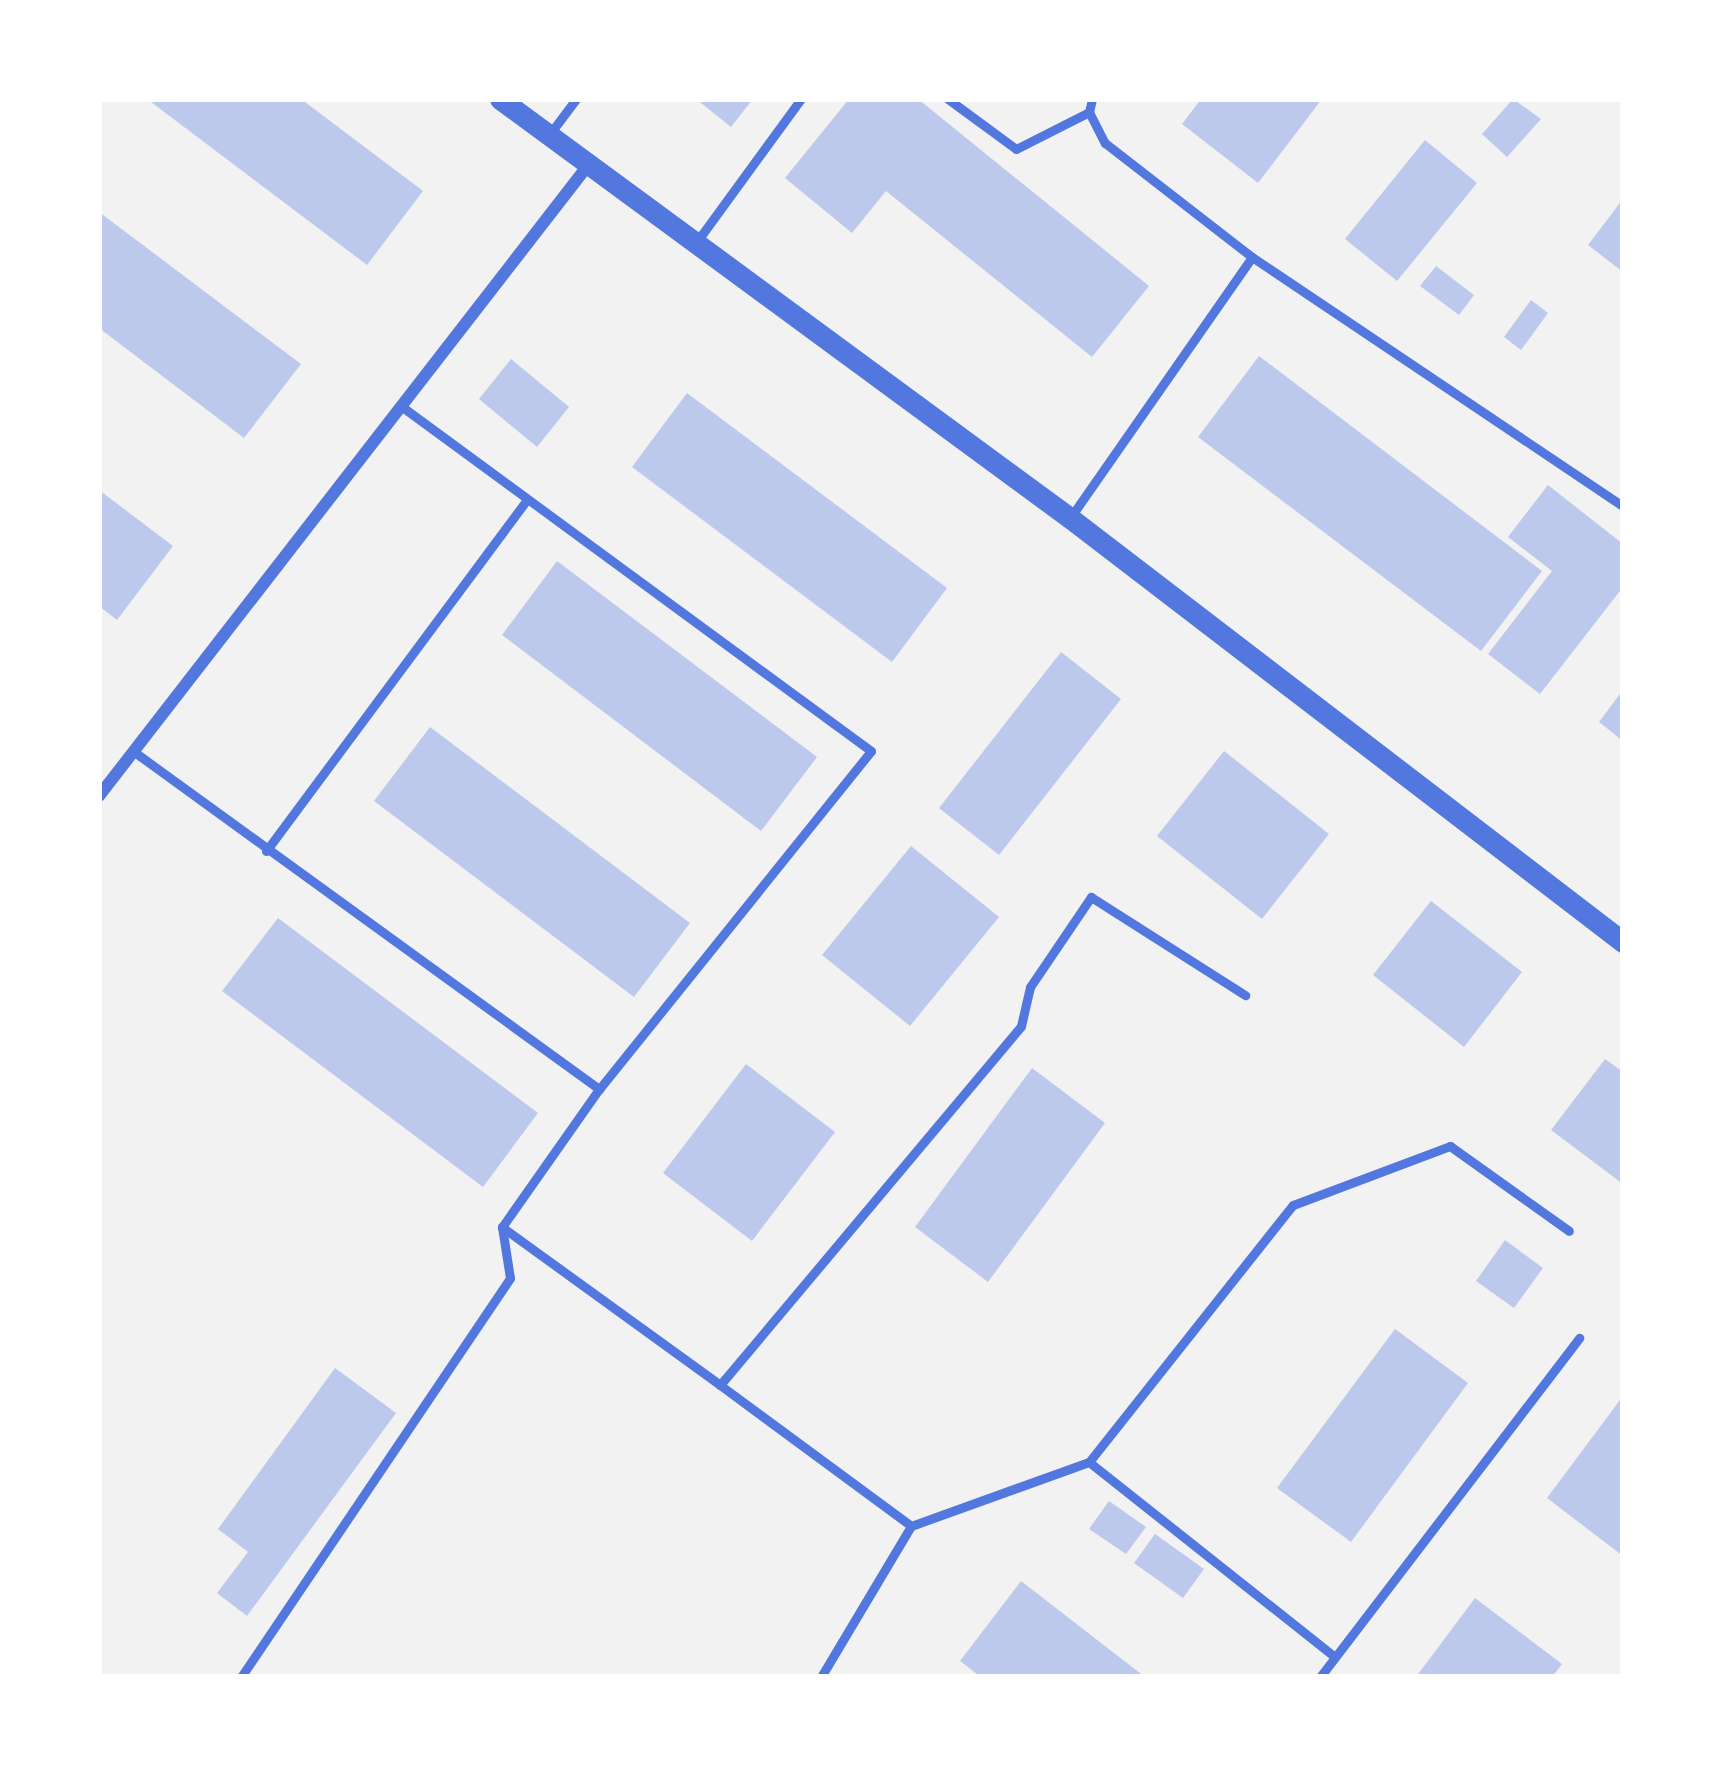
<!DOCTYPE html>
<style>
body{margin:0}
#map{position:relative;width:1722px;height:1776px;overflow:hidden;background:#f2f2f2;font-family:"DM Sans",sans-serif}
div>[style]{position:absolute}
[style*='--x']{left:calc(var(--x)*1px);top:calc(var(--y)*1px);width:calc(var(--w)*1px);rotate:calc(var(--a)*1deg)}
.building>*{inset:0;background:#bdc9ec}
.service>*{height:9px;margin:-4.5px;padding:0 4.5px;transform-origin:4.5px;border-radius:4.5px;background:#5277de}
.minor>*{height:12px;margin:-6px;padding:0 6px;transform-origin:6px;border-radius:6px;background:#5277de}
.tertiary>*{height:21px;margin:-10.5px;padding:0 10.5px;transform-origin:10.5px;border-radius:10.5px;background:#5277de}
span{translate:-50% -50%;white-space:nowrap;text-align:center;line-height:1.15;-webkit-text-stroke:9px #fff;paint-order:stroke}
.frame{position:absolute;inset:0;border:102px solid #fff;pointer-events:none}
</style>
<div id="map">
<div class="building">
<div style="clip-path:polygon(147px 99px,301px 99px,423px 191px,367px 265px)"></div>
<div style="clip-path:polygon(696px 99px,753px 99px,731px 127px)"></div>
<div style="clip-path:polygon(849px 99px,918px 99px,1149px 286px,1092px 357px,886px 191px,852px 233px,785px 178px)"></div>
<div style="clip-path:polygon(1201px 99px,1322px 99px,1258px 183px,1182px 124px)"></div>
<div style="clip-path:polygon(1513px 99px,1541px 119px,1507px 157px,1482px 134px)"></div>
<div style="clip-path:polygon(1425px 140px,1477px 183px,1397px 281px,1345px 239px)"></div>
<div style="clip-path:polygon(1623px 199px,1623px 272px,1588px 245px)"></div>
<div style="clip-path:polygon(99px 212px,301px 364px,244px 438px,99px 328px)"></div>
<div style="clip-path:polygon(1436px 266px,1474px 295px,1459px 315px,1420px 286px)"></div>
<div style="clip-path:polygon(1531px 300px,1548px 313px,1521px 350px,1504px 337px)"></div>
<div style="clip-path:polygon(1259px 356px,1542px 571px,1481px 651px,1198px 437px)"></div>
<div style="clip-path:polygon(511px 359px,569px 407px,537px 447px,479px 399px)"></div>
<div style="clip-path:polygon(687px 393px,947px 588px,892px 662px,632px 467px)"></div>
<div style="clip-path:polygon(1548px 485px,1623px 544px,1623px 587px,1540px 694px,1488px 654px,1552px 571px,1508px 537px)"></div>
<div style="clip-path:polygon(99px 490px,173px 546px,117px 620px,99px 606px)"></div>
<div style="clip-path:polygon(557px 561px,817px 757px,761px 831px,502px 635px)"></div>
<div style="clip-path:polygon(1061px 652px,1121px 699px,999px 855px,939px 808px)"></div>
<div style="clip-path:polygon(1623px 690px,1623px 741px,1599px 722px)"></div>
<div style="clip-path:polygon(430px 727px,690px 923px,634px 997px,374px 801px)"></div>
<div style="clip-path:polygon(1224px 751px,1329px 834px,1262px 919px,1157px 836px)"></div>
<div style="clip-path:polygon(911px 846px,999px 917px,910px 1026px,822px 955px)"></div>
<div style="clip-path:polygon(1431px 901px,1522px 972px,1464px 1047px,1373px 975px)"></div>
<div style="clip-path:polygon(278px 918px,538px 1113px,483px 1187px,222px 991px)"></div>
<div style="clip-path:polygon(1605px 1059px,1623px 1072px,1623px 1184px,1551px 1130px)"></div>
<div style="clip-path:polygon(746px 1064px,835px 1132px,752px 1241px,663px 1173px)"></div>
<div style="clip-path:polygon(1032px 1068px,1105px 1123px,988px 1282px,915px 1227px)"></div>
<div style="clip-path:polygon(1505px 1240px,1543px 1268px,1514px 1308px,1476px 1281px)"></div>
<div style="clip-path:polygon(1395px 1329px,1468px 1383px,1351px 1542px,1277px 1488px)"></div>
<div style="clip-path:polygon(335px 1368px,396px 1413px,247px 1616px,217px 1593px,248px 1552px,218px 1529px)"></div>
<div style="clip-path:polygon(1623px 1396px,1623px 1556px,1547px 1498px)"></div>
<div style="clip-path:polygon(1109px 1501px,1146px 1527px,1126px 1554px,1089px 1529px)"></div>
<div style="clip-path:polygon(1155px 1534px,1204px 1569px,1183px 1598px,1134px 1563px)"></div>
<div style="clip-path:polygon(1021px 1581px,1145px 1677px,981px 1677px,960px 1661px)"></div>
<div style="clip-path:polygon(1475px 1598px,1562px 1664px,1552px 1677px,1416px 1677px)"></div>
</div>
<div class="service">
<div style="--x:948;--y:99;--w:84;--a:36.3"></div>
<div style="--x:1016;--y:149;--w:82;--a:-26.9"></div>
<div style="--x:1092;--y:99;--w:13;--a:103"></div>
<div style="--x:1089;--y:112;--w:35;--a:63"></div>
<div style="--x:1105;--y:143;--w:186;--a:37.8"></div>
<div style="--x:1252;--y:257;--w:447;--a:33.9"></div>
<div style="--x:549;--y:135;--w:45;--a:-53.1"></div>
<div style="--x:698;--y:240;--w:175;--a:-53.9"></div>
<div style="--x:401;--y:406;--w:583;--a:36.28"></div>
<div style="--x:871;--y:751;--w:434;--a:128.8"></div>
<div style="--x:599;--y:1089;--w:169;--a:125.1"></div>
<div style="--x:502;--y:1227;--w:269;--a:35.9"></div>
<div style="--x:720;--y:1385;--w:468;--a:-50"></div>
<div style="--x:1021;--y:1026;--w:40;--a:-77"></div>
<div style="--x:1030;--y:987;--w:109;--a:-55.9"></div>
<div style="--x:1091;--y:897;--w:183;--a:32.5"></div>
<div style="--x:1070;--y:518;--w:318;--a:-55.1"></div>
<div style="--x:133;--y:751;--w:576;--a:35.95"></div>
<div style="--x:266;--y:851;--w:438;--a:-53.4"></div>
<div style="--x:720;--y:1385;--w:237;--a:36.4"></div>
<div style="--x:911;--y:1526;--w:176;--a:120.8"></div>
<div style="--x:1089;--y:1462;--w:313;--a:38.4"></div>
<div style="--x:911;--y:1526;--w:189;--a:-19.8"></div>
<div style="--x:1089;--y:1462;--w:328;--a:-51.6"></div>
<div style="--x:1293;--y:1205;--w:168;--a:-20.6"></div>
<div style="--x:1450;--y:1146;--w:146;--a:35.5"></div>
<div style="--x:241;--y:1677;--w:481;--a:-56"></div>
<div style="--x:510;--y:1278;--w:52;--a:-98.9"></div>
<div style="--x:1320;--y:1677;--w:427;--a:-52.6"></div>
</div>
<div class="minor">
<div style="--x:99;--y:796;--w:800;--a:-52.21"></div>
</div>
<div class="tertiary">
<div style="--x:500;--y:99;--w:707;--a:36.32"></div>
<div style="--x:1070;--y:518;--w:697;--a:37.48"></div>
</div>
<div class="frame"></div>
</div>
